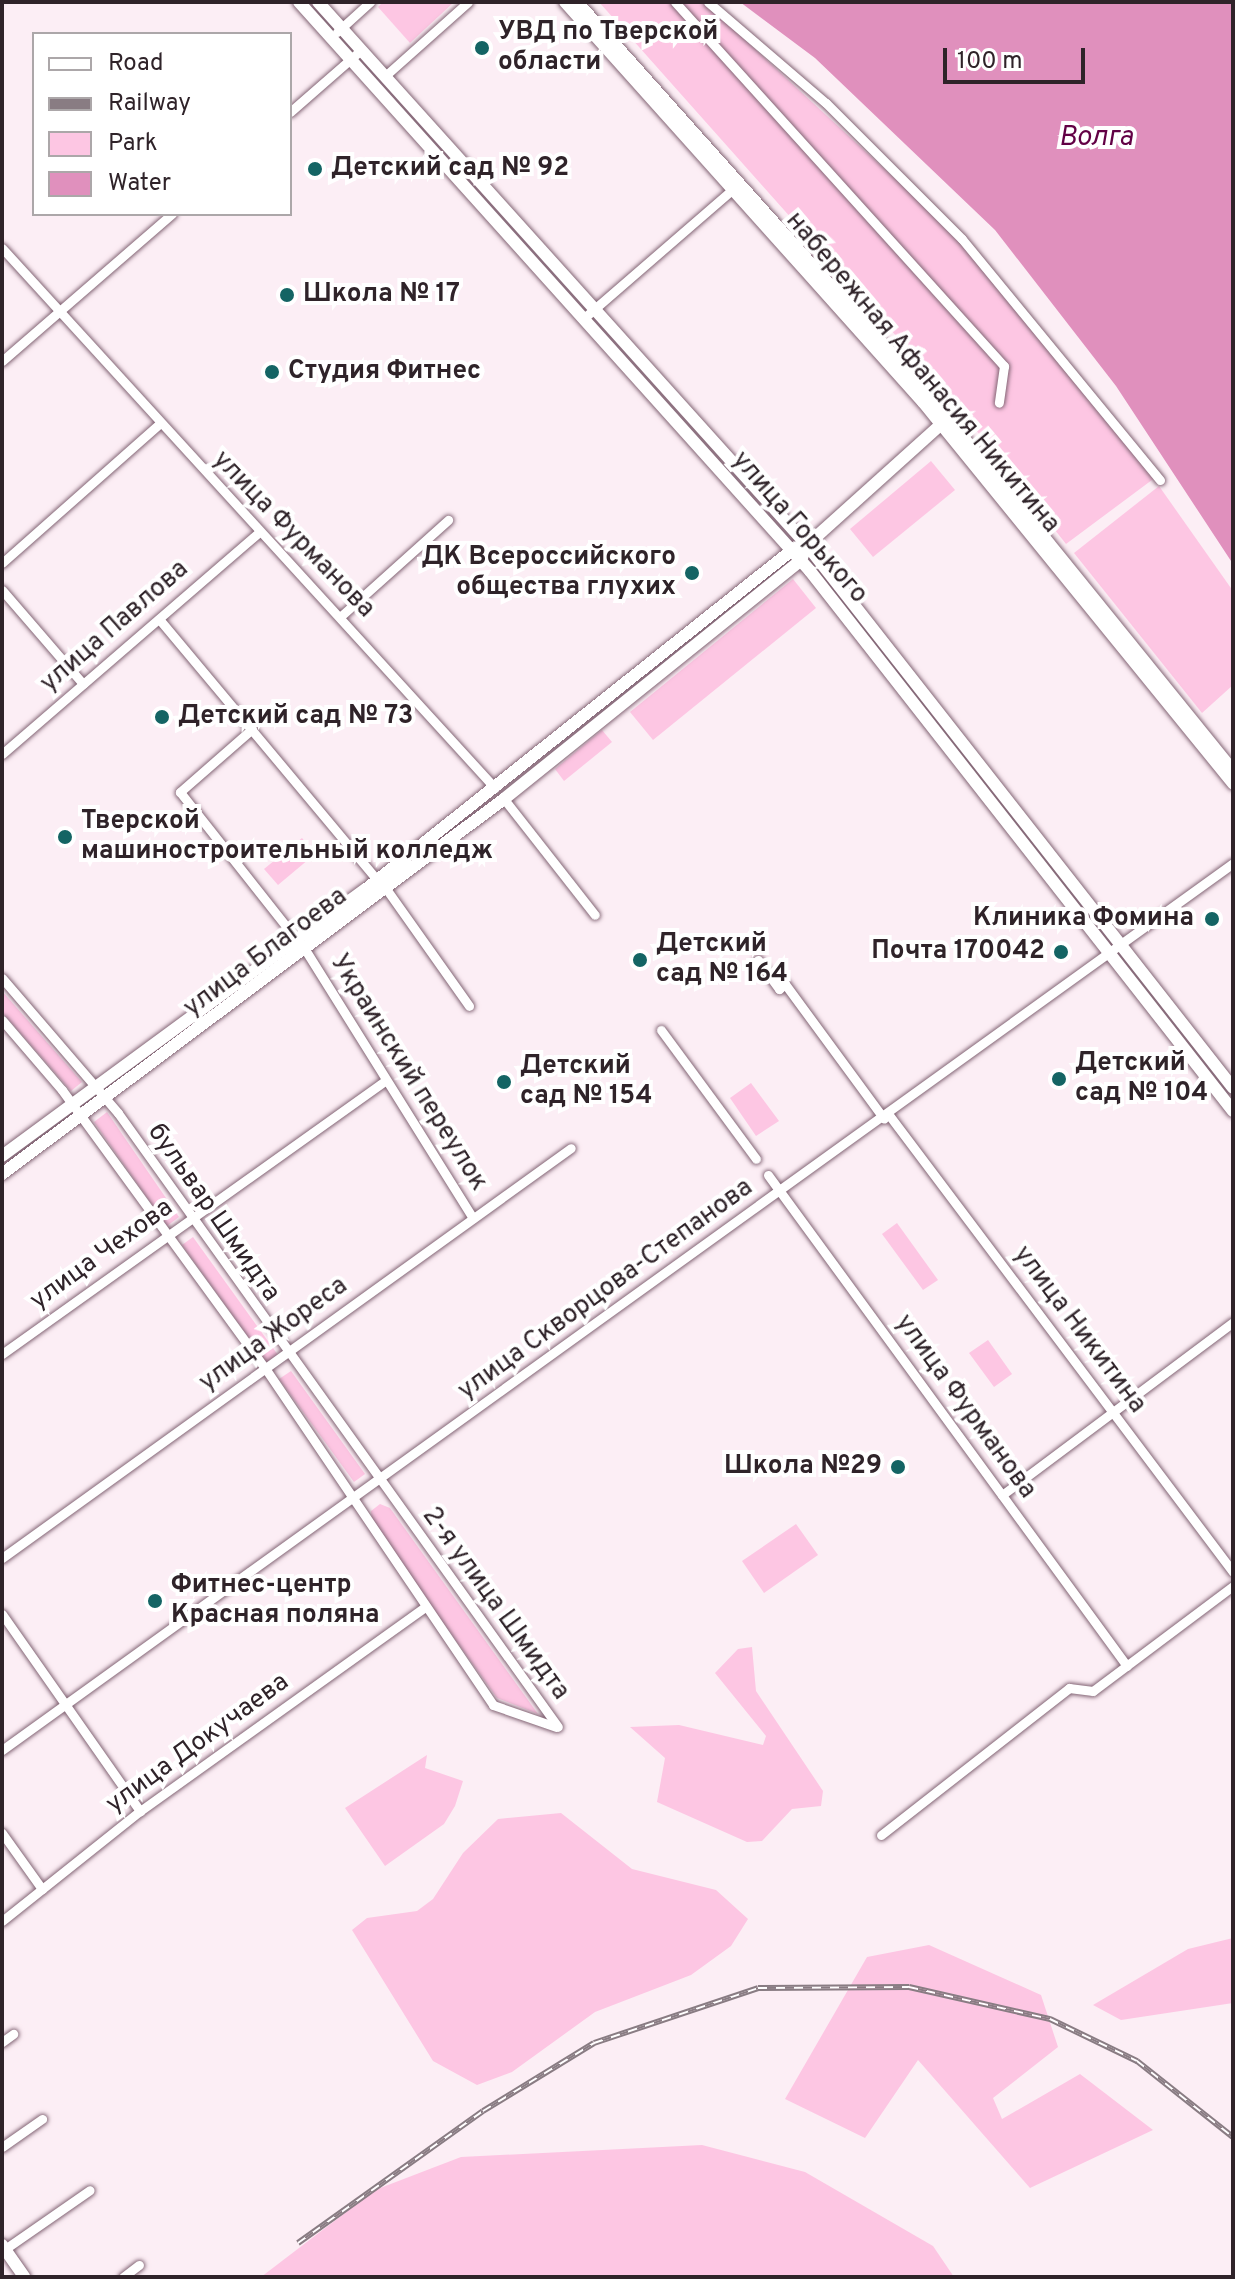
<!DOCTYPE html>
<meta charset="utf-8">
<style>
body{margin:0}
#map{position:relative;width:1235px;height:2279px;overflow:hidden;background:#fceef5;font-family:Overpass,sans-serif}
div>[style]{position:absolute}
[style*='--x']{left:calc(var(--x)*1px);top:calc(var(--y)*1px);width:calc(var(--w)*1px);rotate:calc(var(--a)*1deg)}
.green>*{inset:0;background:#fdc6e3}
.water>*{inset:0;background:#e090bd}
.roads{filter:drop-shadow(0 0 2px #836575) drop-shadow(0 0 2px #836575)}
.minor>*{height:9px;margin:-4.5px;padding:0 4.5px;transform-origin:4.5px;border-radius:4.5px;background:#fff}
.major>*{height:12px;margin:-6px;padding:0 6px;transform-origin:6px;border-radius:6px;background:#fff}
.rail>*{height:6px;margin-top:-3px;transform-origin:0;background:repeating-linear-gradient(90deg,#fff 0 9px,#897c83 0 18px);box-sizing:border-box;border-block:2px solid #897c83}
.dots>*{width:22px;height:22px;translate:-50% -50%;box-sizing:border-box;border:4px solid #fff;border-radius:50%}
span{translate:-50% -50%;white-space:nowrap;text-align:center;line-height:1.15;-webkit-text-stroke:8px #fff;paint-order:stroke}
.poi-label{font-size:26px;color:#2f2329;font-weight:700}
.left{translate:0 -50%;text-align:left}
.right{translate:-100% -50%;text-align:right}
.street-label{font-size:26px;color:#2f2329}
.water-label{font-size:28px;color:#620045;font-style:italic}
.frame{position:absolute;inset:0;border:4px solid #2f2329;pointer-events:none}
.legend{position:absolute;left:32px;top:32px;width:260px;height:184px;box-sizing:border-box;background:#fff;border:2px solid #aca7a9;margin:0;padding:10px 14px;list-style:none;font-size:24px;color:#2f2329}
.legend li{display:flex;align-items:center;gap:16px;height:40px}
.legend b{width:40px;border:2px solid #aca7a9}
.scale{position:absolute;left:943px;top:48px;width:142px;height:36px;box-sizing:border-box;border:4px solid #2f2329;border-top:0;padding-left:10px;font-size:24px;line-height:28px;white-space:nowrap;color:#2f2329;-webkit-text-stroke:6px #fff;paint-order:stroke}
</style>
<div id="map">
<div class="green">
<div style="clip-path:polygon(383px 2px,454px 2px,410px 43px,378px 7px)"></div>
<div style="clip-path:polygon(599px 2px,704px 2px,961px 240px,1156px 477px,1066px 544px,946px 392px)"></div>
<div style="clip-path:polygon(931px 461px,955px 490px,873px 557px,850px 529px)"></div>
<div style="clip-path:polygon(1159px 486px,1233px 591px,1233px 685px,1202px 713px,1074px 553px)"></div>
<div style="clip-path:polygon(793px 579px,816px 608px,653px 740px,630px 712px)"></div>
<div style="clip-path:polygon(602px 730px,612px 742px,564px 781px,555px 769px)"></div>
<div style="clip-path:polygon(302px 838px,315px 854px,278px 885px,264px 869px)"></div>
<div style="clip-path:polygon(2px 991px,82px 1082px,71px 1091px,2px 1012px)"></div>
<div style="clip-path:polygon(751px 1083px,779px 1121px,756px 1136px,730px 1098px)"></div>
<div style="clip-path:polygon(107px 1112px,179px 1217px,167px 1226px,94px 1122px)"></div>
<div style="clip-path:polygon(897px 1223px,938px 1280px,923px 1290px,882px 1234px)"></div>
<div style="clip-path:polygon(193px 1237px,278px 1355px,267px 1363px,182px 1245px)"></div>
<div style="clip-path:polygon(988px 1340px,1012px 1374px,994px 1387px,969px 1353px)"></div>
<div style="clip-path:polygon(291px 1371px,365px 1474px,354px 1482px,279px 1379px)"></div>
<div style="clip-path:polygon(380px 1504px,390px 1508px,538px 1714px,497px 1698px,372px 1523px,371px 1511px)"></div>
<div style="clip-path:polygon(796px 1524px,818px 1555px,764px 1593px,742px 1561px)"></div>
<div style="clip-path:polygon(752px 1647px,756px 1691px,823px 1791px,821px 1806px,792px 1809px,762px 1841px,747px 1842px,657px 1802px,665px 1758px,630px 1727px,679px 1725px,763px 1745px,766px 1736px,715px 1673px,738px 1649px)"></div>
<div style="clip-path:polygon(427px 1755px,425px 1768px,463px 1781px,455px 1806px,444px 1824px,385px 1866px,345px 1808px)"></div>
<div style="clip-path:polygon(561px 1813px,632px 1869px,716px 1890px,748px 1919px,731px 1946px,691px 1975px,595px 2012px,512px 2072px,477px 2085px,433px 2061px,352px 1930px,367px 1918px,417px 1911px,433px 1899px,463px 1853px,498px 1819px)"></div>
<div style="clip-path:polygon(1233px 1938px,1233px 2003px,1121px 2020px,1093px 2005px,1188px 1949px)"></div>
<div style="clip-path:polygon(929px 1945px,1041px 1995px,1058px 2047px,993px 2098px,1002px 2119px,1080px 2074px,1153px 2130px,1030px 2188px,918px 2060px,865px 2138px,785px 2099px,867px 1957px)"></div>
<div style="clip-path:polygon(702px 2145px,805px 2172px,933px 2246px,954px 2277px,261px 2277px,375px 2190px,461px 2157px)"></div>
</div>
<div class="water">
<div style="clip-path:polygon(740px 2px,1233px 2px,1233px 564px,1116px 386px,995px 230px,815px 58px)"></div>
</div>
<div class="roads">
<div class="minor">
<div style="--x:675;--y:2;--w:491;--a:47.9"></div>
<div style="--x:1004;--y:366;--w:37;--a:98"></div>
<div style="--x:708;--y:2;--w:155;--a:40.6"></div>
<div style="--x:826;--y:103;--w:192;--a:45"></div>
<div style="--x:962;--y:239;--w:312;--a:50.6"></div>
<div style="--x:337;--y:32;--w:45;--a:-42.3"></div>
<div style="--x:385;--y:76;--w:111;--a:-41.7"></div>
<div style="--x:290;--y:112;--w:94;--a:-41.1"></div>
<div style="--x:2;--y:248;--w:731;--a:47.61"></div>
<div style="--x:584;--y:318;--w:198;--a:-40.9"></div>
<div style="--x:2;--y:361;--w:225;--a:-40.9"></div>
<div style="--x:2;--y:563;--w:210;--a:-41.5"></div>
<div style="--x:2;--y:590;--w:124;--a:49.2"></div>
<div style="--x:341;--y:616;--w:144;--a:-41.9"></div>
<div style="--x:159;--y:619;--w:340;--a:50.1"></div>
<div style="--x:252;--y:729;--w:96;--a:138.8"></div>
<div style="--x:180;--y:792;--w:189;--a:51.7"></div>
<div style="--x:2;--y:754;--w:337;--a:-40.8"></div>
<div style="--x:504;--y:799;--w:147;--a:51.9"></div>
<div style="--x:387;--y:890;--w:142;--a:54.7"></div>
<div style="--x:306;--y:951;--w:315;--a:58"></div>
<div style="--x:758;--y:960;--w:36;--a:54"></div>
<div style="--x:779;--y:989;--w:8;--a:-40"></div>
<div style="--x:785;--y:984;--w:167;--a:53.7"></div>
<div style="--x:2;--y:978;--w:178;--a:49.3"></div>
<div style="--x:118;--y:1113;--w:755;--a:54.37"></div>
<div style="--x:2;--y:1020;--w:92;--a:49.4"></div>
<div style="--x:62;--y:1090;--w:344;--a:53.9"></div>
<div style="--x:265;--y:1368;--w:407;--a:55.9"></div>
<div style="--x:493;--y:1705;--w:67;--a:19.2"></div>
<div style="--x:661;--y:1030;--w:160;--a:53.6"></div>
<div style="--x:889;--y:1115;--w:572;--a:53.03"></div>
<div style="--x:768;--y:1175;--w:608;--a:53.83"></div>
<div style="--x:2;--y:1354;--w:470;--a:-35.5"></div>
<div style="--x:1002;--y:1495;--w:289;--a:-36.8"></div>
<div style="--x:2;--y:1558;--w:701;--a:-35.78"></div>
<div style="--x:2;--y:1614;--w:241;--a:55"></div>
<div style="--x:2;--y:1750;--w:1517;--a:-35.77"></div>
<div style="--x:2;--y:1833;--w:69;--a:54.5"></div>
<div style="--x:881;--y:1835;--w:239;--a:-38"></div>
<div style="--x:1069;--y:1688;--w:24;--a:7"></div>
<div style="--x:1093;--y:1691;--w:175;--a:-36.9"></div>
<div style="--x:2;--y:1921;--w:176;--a:-38.6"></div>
<div style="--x:140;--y:1811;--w:349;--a:-35.6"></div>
<div style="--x:2;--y:2042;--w:14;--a:-36"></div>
<div style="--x:2;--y:2147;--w:49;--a:-35"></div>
<div style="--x:5;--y:2249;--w:103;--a:-34.8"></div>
<div style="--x:123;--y:2277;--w:20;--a:-37"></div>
</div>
<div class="major">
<div style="--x:299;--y:2;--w:765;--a:48.07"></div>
<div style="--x:810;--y:571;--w:686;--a:51.93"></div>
<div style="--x:318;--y:2;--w:731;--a:48"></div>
<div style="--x:807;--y:545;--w:690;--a:51.88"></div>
<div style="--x:565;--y:2;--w:537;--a:48.17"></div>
<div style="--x:923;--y:402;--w:492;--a:50.9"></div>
<div style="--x:577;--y:2;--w:540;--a:48.23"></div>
<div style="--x:937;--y:405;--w:470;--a:51"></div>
<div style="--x:2;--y:1156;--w:451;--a:-36.3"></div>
<div style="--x:366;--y:889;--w:549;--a:-38.5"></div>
<div style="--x:2;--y:1174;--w:627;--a:-36.76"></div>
<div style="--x:504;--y:799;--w:381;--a:-38.8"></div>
<div style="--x:801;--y:560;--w:16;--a:-68"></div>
<div style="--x:807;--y:545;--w:190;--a:-42"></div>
<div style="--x:2;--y:2245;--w:39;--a:55"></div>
</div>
</div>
<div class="rail">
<div style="--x:298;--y:2243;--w:227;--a:-35.5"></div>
<div style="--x:483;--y:2111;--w:130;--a:-31.5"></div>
<div style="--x:594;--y:2043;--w:173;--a:-18.5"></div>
<div style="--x:758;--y:1988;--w:151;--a:-0.4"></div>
<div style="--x:909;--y:1987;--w:145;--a:12.8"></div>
<div style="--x:1050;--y:2019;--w:97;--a:25.8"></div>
<div style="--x:1137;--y:2061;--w:122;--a:38.4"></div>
</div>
<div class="dots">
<div style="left:482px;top:48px;background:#146464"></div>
<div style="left:315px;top:169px;background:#146464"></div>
<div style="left:287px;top:295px;background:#146464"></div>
<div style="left:272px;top:372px;background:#146464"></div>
<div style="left:692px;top:573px;background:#146464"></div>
<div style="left:162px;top:717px;background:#146464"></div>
<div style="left:65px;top:837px;background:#146464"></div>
<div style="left:1212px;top:919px;background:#146464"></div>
<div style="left:1061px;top:952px;background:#146464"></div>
<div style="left:640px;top:960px;background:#146464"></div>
<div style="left:1059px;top:1079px;background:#146464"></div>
<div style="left:504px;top:1082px;background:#146464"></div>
<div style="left:898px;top:1467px;background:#146464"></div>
<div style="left:155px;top:1601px;background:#146464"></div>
</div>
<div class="poi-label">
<span class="left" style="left:498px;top:48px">УВД по Тверской<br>области</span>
<span class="left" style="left:331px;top:169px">Детский сад № 92</span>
<span class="left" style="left:303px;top:295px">Школа № 17</span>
<span class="left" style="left:288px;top:372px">Студия Фитнес</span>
<span class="right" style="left:676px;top:573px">ДК Всероссийского<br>общества глухих</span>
<span class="left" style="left:178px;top:717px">Детский сад № 73</span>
<span class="left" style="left:81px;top:837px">Тверской<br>машиностроительный колледж</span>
<span class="right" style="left:1194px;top:919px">Клиника Фомина</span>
<span class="left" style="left:656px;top:960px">Детский<br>сад № 164</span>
<span class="right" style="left:1045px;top:952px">Почта 170042</span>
<span class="left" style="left:1075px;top:1079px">Детский<br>сад № 104</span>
<span class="left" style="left:520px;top:1082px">Детский<br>сад № 154</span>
<span class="right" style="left:882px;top:1467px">Школа №29</span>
<span class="left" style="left:171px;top:1601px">Фитнес-центр<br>Красная поляна</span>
</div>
<div class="street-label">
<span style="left:922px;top:373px;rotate:50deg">набережная Афанасия Никитина</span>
<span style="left:799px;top:528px;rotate:49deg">улица Горького</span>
<span style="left:293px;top:535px;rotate:46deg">улица Фурманова</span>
<span style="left:115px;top:627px;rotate:-41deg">улица Павлова</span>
<span style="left:266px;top:953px;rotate:-37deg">улица Благоева</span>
<span style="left:408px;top:1073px;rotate:58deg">Украинский переулок</span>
<span style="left:213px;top:1213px;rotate:55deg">бульвар Шмидта</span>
<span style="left:102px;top:1255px;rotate:-36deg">улица Чехова</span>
<span style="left:606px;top:1290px;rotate:-36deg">улица Скворцова-Степанова</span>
<span style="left:1079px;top:1330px;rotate:53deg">улица Никитина</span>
<span style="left:274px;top:1335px;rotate:-36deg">улица Жореса</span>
<span style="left:965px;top:1407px;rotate:54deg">улица Фурманова</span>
<span style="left:495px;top:1604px;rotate:54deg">2-я улица Шмидта</span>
<span style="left:198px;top:1744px;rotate:-36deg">улица Докучаева</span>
</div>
<div class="water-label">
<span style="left:1096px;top:138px">Волга</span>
</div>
<div class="frame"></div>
<ul class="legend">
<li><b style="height:10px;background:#fff"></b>Road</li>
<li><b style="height:10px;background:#897c83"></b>Railway</li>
<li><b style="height:22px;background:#fdc6e3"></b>Park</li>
<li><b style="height:22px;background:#e090bd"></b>Water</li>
</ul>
<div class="scale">100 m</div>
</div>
